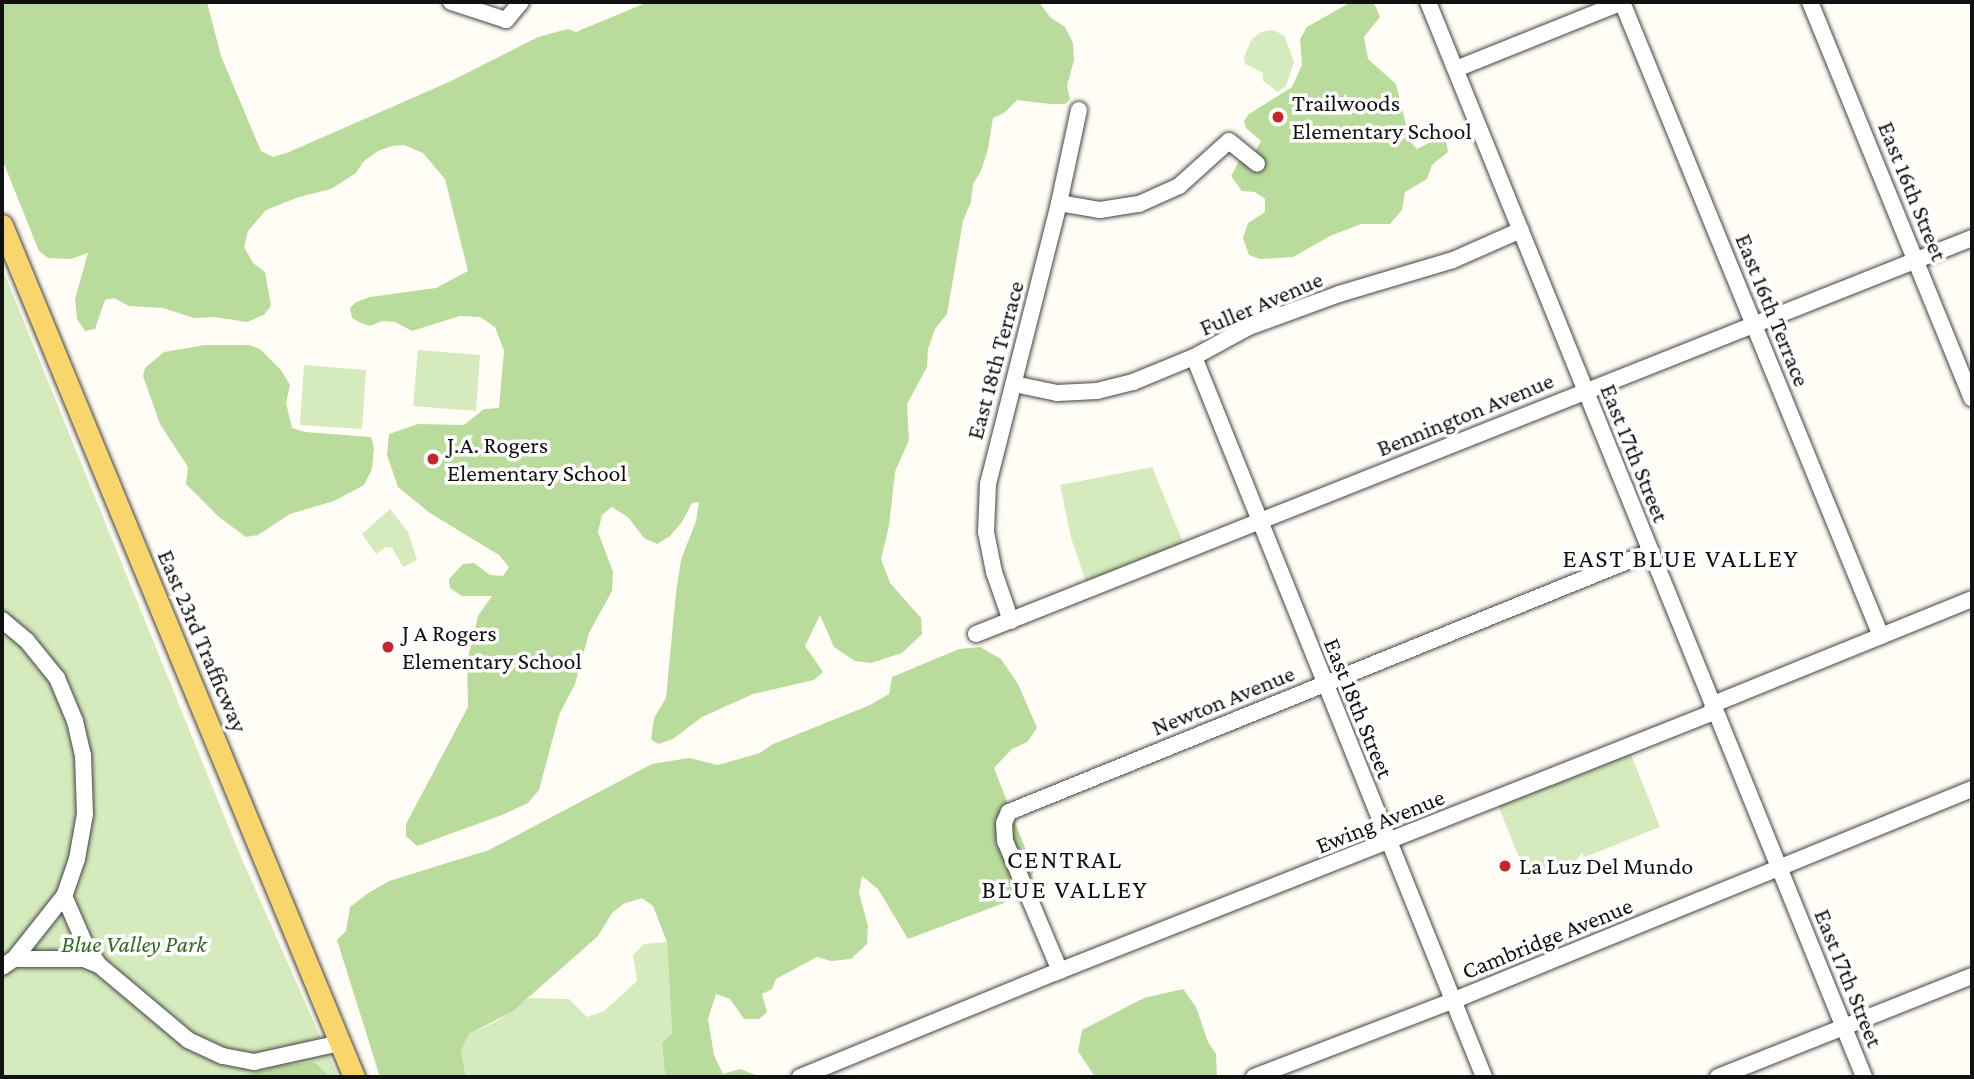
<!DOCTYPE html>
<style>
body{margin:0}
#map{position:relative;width:1974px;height:1079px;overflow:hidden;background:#fffdf5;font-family:"Crimson Pro",serif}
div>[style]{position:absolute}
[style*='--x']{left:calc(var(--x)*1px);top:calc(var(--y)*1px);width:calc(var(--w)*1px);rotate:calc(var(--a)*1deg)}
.green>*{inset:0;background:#d5ebbd}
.forest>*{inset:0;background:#b9dc9c}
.roads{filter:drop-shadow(0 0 2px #444) drop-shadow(0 0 2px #444)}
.minor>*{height:16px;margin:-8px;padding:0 8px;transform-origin:8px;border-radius:8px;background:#fff}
.major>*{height:21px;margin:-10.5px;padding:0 10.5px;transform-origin:10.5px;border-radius:10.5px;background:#f9d66b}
.dots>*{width:19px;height:19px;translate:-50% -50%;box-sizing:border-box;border:4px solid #fff;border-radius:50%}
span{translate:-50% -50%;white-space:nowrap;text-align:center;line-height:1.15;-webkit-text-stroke:7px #fff;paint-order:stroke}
.poi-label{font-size:24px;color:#111}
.left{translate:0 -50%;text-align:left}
.street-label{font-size:24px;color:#111}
.park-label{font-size:24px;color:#2f6b1f;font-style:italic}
.neighbourhood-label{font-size:26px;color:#111;letter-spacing:2px}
.frame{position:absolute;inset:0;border:4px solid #111;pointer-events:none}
</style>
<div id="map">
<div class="green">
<div style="clip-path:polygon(1272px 30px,1284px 35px,1294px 62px,1286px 86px,1278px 92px,1263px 81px,1263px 73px,1245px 64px,1244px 57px,1252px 39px,1261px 32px)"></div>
<div style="clip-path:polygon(2px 268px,238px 850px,338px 1077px,2px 1077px)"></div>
<div style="clip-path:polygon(418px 350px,480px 355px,476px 411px,413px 406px)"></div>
<div style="clip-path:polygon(304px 365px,366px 370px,362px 429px,300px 425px)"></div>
<div style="clip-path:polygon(1152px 467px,1185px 547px,1088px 587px,1071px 538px,1060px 485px)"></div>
<div style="clip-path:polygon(390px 509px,408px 532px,417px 560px,403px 567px,392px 548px,386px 547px,376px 554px,362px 534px)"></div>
<div style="clip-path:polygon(1630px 752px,1660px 827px,1528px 880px,1498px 805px)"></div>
<div style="clip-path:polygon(667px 942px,672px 1033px,662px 1043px,665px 1077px,466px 1077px,461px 1049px,469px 1034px,497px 1021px,529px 998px,569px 999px,587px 1017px,604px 1011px,637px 981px,633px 955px,644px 944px)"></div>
</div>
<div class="forest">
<div style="clip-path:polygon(2px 2px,207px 2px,221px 56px,261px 151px,273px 157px,289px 152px,449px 82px,538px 37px,568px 29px,576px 32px,648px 2px,1039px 2px,1050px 17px,1065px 27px,1073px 43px,1074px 60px,1067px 86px,1070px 99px,1065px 104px,1050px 104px,1017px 100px,1004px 113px,993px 118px,988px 149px,981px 171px,973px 184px,971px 202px,963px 221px,947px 314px,935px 329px,928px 349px,927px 367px,907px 404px,909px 440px,895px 472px,889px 526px,881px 559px,890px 583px,921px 618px,922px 634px,902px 653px,871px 663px,855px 661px,834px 647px,820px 615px,805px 646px,823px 672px,814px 680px,753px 694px,702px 717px,673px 739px,658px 744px,651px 739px,654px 718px,666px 698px,676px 593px,681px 560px,696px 521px,699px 502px,692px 503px,682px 522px,670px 536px,657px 544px,644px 538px,628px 517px,612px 507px,602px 515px,598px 532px,613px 572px,612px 591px,589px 633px,575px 684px,559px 715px,539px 790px,528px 803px,502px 815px,417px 846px,406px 836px,406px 824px,468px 707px,467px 662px,478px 616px,492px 596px,462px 596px,450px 588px,449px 579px,463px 564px,474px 563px,490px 575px,503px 576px,509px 567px,499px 555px,430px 513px,398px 487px,387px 455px,389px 434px,418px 424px,464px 425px,484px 409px,499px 408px,504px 351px,495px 327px,480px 317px,460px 316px,412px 331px,395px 322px,382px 321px,370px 326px,359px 322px,352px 318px,350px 308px,356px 302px,370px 297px,436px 288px,468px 271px,445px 179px,423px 153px,404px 145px,392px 146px,378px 151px,363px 162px,356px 173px,331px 189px,299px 197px,266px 210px,248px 231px,244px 247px,253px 263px,265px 272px,271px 306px,264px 315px,247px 322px,215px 317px,194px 318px,163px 308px,129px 306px,114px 298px,105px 300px,95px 329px,85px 331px,77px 319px,75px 299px,88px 253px,71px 259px,48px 258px,39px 251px,2px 159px)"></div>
<div style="clip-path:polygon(1351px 2px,1374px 3px,1380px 17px,1364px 37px,1368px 59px,1396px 84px,1410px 141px,1417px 149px,1436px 139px,1446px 141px,1448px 152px,1432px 165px,1427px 179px,1405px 192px,1402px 210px,1390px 224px,1361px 224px,1330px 236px,1293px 257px,1260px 259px,1249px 255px,1243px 238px,1248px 223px,1265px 212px,1265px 199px,1255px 192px,1242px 191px,1231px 176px,1240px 160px,1255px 152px,1261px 141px,1246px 128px,1244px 121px,1249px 114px,1292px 87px,1302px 65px,1300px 39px,1307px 27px)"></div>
<div style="clip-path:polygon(205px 345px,249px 345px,260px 349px,281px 370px,290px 385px,286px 403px,292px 428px,305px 432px,371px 437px,374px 448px,372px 469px,364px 485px,334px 501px,290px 514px,258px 535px,246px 537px,219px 517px,186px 484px,188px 467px,160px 424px,143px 376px,145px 368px,164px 352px)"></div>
<div style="clip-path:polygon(980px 647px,1001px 659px,1018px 684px,1037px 728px,1027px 742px,1012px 749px,994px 768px,1034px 871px,1024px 891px,1004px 903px,908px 939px,878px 889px,862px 876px,859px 893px,868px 926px,867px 944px,851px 959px,831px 961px,817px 957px,776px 979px,772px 989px,762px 994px,767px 1012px,759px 1019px,744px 1019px,730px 999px,716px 994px,708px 1019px,714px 1055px,723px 1074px,740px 1069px,761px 1077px,665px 1077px,662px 1043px,672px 1033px,667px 942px,653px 906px,642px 898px,623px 904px,612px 913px,598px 936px,513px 1011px,469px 1034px,461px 1050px,466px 1077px,380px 1077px,337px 940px,346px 931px,350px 907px,367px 894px,389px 881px,489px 850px,652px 764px,689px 758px,718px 765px,760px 753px,773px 744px,870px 705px,889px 694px,892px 677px,959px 649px)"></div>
<div style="clip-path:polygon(1183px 989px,1196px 1007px,1208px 1042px,1216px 1054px,1217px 1077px,1095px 1077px,1078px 1051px,1082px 1030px,1144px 998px)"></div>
<div style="clip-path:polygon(314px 1062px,330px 1077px,241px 1077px,279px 1066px)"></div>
</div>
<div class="roads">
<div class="minor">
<div style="--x:451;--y:2;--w:58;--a:18.1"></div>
<div style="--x:506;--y:20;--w:23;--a:-50"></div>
<div style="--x:1428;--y:2;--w:1160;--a:67.92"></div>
<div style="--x:1622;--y:2;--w:685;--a:67.78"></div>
<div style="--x:1810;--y:2;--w:428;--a:67.8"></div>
<div style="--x:1456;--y:69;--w:180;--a:-21.9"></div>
<div style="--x:1059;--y:203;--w:42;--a:9.7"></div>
<div style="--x:1100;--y:210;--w:39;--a:-9"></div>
<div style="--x:1139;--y:204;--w:44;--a:-24.2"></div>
<div style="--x:1179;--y:186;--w:67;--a:-42"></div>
<div style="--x:1229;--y:141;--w:36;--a:39"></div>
<div style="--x:1194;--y:357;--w:776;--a:68.06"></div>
<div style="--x:1014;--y:384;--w:44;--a:11.8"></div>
<div style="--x:1057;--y:393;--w:40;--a:-2.9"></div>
<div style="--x:1097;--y:391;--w:37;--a:-14"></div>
<div style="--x:1133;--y:382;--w:66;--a:-22.3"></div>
<div style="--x:1194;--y:357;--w:63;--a:-28.6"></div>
<div style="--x:1249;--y:327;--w:96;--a:-20.1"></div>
<div style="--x:1339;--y:294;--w:119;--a:-16.6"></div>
<div style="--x:1453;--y:260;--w:74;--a:-23.8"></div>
<div style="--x:2;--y:620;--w:33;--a:40"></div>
<div style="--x:27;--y:641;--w:48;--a:51"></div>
<div style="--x:57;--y:678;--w:47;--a:67.3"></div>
<div style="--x:75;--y:721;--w:35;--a:77"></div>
<div style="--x:83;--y:755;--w:59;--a:88.1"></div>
<div style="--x:85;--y:814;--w:46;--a:100.1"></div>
<div style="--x:77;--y:859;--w:39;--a:109"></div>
<div style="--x:64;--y:896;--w:80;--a:128.4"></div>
<div style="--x:1011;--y:621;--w:52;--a:-109.1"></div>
<div style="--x:994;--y:572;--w:41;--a:-101.3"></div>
<div style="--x:986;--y:532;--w:48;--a:-87.6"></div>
<div style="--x:988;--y:484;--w:290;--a:-75.8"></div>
<div style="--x:1059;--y:203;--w:95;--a:-77.9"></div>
<div style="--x:976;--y:634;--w:1072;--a:-21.68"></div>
<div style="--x:64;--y:896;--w:55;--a:66.3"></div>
<div style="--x:86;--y:946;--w:23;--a:56"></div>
<div style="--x:2;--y:967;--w:14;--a:-34"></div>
<div style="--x:14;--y:959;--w:70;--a:0"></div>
<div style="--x:84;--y:959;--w:16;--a:22"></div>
<div style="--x:99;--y:965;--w:116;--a:40.1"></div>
<div style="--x:188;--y:1040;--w:38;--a:25"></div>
<div style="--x:223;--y:1056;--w:32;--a:11"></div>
<div style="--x:254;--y:1062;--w:88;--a:-12.5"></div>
<div style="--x:1060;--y:971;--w:141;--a:-112.9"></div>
<div style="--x:1005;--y:841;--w:18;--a:-93"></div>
<div style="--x:1004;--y:823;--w:12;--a:-66"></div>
<div style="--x:1009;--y:812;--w:692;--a:-22.08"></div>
<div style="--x:800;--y:1077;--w:274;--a:-22.3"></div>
<div style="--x:1054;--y:973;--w:704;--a:-21.57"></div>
<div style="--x:1709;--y:714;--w:13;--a:-58"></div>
<div style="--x:1716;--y:703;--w:276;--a:-22.1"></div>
<div style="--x:1254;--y:1077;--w:223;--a:-21"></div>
<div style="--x:1462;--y:997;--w:551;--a:-22.19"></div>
<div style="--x:1718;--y:1077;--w:273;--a:-21.7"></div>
</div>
<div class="major">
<div style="--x:2;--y:225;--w:922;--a:67.55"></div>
</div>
</div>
<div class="dots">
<div style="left:1278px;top:117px;background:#c4262e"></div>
<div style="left:433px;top:459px;background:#c4262e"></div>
<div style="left:388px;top:647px;background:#c4262e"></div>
<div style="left:1505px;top:866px;background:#c4262e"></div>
</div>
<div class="poi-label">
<span class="left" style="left:1292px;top:117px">Trailwoods<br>Elementary School</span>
<span class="left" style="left:447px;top:459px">J.A. Rogers<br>Elementary School</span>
<span class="left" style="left:402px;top:647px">J A Rogers<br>Elementary School</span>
<span class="left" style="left:1519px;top:866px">La Luz Del Mundo</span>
</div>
<div class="street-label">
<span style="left:1913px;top:191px;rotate:68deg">East 16th Street</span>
<span style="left:1261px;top:303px;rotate:-23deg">Fuller Avenue</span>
<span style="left:1773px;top:310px;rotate:68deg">East 16th Terrace</span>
<span style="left:995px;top:360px;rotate:-75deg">East 18th Terrace</span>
<span style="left:1465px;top:414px;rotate:-22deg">Bennington Avenue</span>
<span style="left:1635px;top:453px;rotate:68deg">East 17th Street</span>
<span style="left:203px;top:641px;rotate:67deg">East 23rd Trafficway</span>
<span style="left:1223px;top:700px;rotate:-22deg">Newton Avenue</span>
<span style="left:1359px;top:708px;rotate:68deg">East 18th Street</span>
<span style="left:1380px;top:821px;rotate:-22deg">Ewing Avenue</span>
<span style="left:1547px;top:938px;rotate:-22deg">Cambridge Avenue</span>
<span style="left:1849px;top:978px;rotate:68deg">East 17th Street</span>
</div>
<div class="park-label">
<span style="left:134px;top:944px">Blue Valley Park</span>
</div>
<div class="neighbourhood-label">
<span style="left:1681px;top:559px">EAST BLUE VALLEY</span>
<span style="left:1065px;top:875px">CENTRAL<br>BLUE VALLEY</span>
</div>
<div class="frame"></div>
</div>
